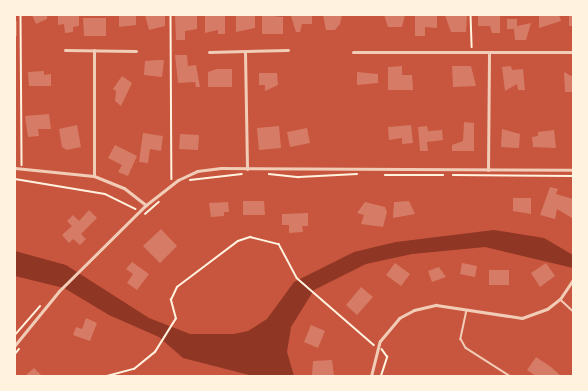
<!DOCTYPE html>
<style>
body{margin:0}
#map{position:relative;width:588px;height:391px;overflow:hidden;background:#c8553d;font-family:Quicksand,sans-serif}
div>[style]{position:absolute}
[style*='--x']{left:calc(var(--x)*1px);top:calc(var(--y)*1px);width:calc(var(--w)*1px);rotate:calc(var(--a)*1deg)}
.water>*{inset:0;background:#8f3625}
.building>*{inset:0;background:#d67c66}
.path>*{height:1.5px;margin:-0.75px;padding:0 0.75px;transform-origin:0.75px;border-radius:0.75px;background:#fff3e0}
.service>*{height:1.5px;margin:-0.75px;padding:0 0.75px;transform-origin:0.75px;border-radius:0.75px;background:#f1ccb7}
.minor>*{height:3px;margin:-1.5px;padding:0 1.5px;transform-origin:1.5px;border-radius:1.5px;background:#f1ccb7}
span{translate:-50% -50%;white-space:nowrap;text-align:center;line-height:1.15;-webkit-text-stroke:4px #fff3e0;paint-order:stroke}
.frame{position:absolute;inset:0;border:16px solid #fff3e0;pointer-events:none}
</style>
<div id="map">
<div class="water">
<div style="clip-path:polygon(494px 230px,544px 238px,573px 255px,573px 268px,485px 247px,412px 254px,366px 264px,314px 290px,291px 327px,287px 352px,294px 376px,253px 376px,183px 358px,159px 337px,109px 315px,64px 288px,15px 276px,15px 251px,66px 265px,149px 318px,190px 334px,234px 334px,248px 331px,267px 319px,294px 282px,354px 252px,396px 242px)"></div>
</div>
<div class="building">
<div style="clip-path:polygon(32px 15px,47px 15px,47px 19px,36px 24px)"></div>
<div style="clip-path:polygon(58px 15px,79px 15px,79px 26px,73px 27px,73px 32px,65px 33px,64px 24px,58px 25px)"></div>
<div style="clip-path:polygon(119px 15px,136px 15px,136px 25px,119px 27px)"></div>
<div style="clip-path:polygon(145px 15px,165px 15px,165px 26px,149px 30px)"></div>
<div style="clip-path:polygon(175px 15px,197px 15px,197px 29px,185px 31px,185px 40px,176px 40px)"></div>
<div style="clip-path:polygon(205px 15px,225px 15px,225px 34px,218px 34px,218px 30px,205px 33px)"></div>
<div style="clip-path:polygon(236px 15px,255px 15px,255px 28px,236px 32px)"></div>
<div style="clip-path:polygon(262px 15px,283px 17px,283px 34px,262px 34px)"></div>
<div style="clip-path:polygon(312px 15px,312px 24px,302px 24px,300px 32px,296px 32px,291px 16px)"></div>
<div style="clip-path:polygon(323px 15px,342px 15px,340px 24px,335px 30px,326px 30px)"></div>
<div style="clip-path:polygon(384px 15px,405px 15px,402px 27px,388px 27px)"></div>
<div style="clip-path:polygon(415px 15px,437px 15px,437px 28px,425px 27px,425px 36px,415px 36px)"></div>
<div style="clip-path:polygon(445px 15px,467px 15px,466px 32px,451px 32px)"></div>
<div style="clip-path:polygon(478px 15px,500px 15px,500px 33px,492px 33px,490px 26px,478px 26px)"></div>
<div style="clip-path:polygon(539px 15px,559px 15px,561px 21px,539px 28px)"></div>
<div style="clip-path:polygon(569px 15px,573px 15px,573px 26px,569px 26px)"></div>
<div style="clip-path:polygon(83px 18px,106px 18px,106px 36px,84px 36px)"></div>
<div style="clip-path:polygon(507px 19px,517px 19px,517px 26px,531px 23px,526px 40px,515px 40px,514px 29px,507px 29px)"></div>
<div style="clip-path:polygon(15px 21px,17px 21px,17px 36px,15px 36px)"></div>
<div style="clip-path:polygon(175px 55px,187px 55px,188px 66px,196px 65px,200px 87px,196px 87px,195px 82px,178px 83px)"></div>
<div style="clip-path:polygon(158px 60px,164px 60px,162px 77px,144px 75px,145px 61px)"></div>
<div style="clip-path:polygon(402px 66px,402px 75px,412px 75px,413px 90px,388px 90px,388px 67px)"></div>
<div style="clip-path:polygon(452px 66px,471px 66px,476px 86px,453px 87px)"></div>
<div style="clip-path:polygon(511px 66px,512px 70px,523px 69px,525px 90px,518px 90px,517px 84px,505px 91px,502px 67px)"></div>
<div style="clip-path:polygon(217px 69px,232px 69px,232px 87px,208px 87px,208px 72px)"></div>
<div style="clip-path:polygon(44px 71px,44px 75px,51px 74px,51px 86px,29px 86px,28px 72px)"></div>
<div style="clip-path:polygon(357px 72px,378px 74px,378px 83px,357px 85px)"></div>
<div style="clip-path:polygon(564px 72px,573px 77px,573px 92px,565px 92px)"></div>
<div style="clip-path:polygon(259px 73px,277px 73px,278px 85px,265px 91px,265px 85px,259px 85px)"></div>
<div style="clip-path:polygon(122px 76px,132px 83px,121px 106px,115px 101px,116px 91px,113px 89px)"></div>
<div style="clip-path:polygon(49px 114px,51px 129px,38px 129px,39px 136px,28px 137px,25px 116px)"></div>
<div style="clip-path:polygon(464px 122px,474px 123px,474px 151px,452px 151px,452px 145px,463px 141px)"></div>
<div style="clip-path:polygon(77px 125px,81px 147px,67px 150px,62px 147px,59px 129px)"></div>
<div style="clip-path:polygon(411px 125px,413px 143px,402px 144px,402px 138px,389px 140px,388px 127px)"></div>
<div style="clip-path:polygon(279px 126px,281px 148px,259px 150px,257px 128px)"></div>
<div style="clip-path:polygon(427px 126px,428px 131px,442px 130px,443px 140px,427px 142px,428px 151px,420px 151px,418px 127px)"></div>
<div style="clip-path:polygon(307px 128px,310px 143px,290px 147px,287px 132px)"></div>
<div style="clip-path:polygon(502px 129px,520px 134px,519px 148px,501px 147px)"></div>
<div style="clip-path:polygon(554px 130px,556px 148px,533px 147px,532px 137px,538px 136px,538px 132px)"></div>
<div style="clip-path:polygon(143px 133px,163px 136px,161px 151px,150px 149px,148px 163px,139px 162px)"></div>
<div style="clip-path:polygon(180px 134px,199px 135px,198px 150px,179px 149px)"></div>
<div style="clip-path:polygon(115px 145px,137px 156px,128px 176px,118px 172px,122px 165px,108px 158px)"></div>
<div style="clip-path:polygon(550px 187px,558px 189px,556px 194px,573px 199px,572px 218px,557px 209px,555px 219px,540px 215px)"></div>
<div style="clip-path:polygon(513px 198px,531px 198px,531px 214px,513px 211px)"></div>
<div style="clip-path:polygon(243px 201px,264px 201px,265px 215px,243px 215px)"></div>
<div style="clip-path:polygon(409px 201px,415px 214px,393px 218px,394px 202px)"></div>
<div style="clip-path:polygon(228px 202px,229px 212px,224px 212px,224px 216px,211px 217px,209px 203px)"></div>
<div style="clip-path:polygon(365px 202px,385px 207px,387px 212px,383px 227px,361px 224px,364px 215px,357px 213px)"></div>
<div style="clip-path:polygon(89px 210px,97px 218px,81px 234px,86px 239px,80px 245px,73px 239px,69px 243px,62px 235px,72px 226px,67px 221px,73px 215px,79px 221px)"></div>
<div style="clip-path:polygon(308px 213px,308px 226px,302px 226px,303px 232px,289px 233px,289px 225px,282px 225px,282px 214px)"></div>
<div style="clip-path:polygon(161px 229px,177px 246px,160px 263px,143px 246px)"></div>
<div style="clip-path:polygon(132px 262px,149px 274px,137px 290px,127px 283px,133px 274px,126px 269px)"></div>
<div style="clip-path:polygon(395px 263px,410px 274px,401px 286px,386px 275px)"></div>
<div style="clip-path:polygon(462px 263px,477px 266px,475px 277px,460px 274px)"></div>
<div style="clip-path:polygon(546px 263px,555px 276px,540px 287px,531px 273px)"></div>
<div style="clip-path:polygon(439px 267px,446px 277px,432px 282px,428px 271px)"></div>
<div style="clip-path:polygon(489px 270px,509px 270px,509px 285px,489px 285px)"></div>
<div style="clip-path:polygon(361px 287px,373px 297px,357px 315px,346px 305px)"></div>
<div style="clip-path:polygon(86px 318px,97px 323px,90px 341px,73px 335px,76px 327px,82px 329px)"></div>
<div style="clip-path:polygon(311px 325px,325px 331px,318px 348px,304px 342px)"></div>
<div style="clip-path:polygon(536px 357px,551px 367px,561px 376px,536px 376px,527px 370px)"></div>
<div style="clip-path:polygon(332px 360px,334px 376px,312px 376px,313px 361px)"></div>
<div style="clip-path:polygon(34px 368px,42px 376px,25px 376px)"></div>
</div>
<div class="path">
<div style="--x:21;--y:15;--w:150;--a:89.6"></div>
<div style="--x:171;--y:15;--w:164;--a:89.7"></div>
<div style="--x:471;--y:15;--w:32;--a:88"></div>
<div style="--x:269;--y:174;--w:30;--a:6"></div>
<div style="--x:299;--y:177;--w:58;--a:-3"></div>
<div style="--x:385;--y:175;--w:58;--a:0"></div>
<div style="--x:453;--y:175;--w:120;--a:0.5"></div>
<div style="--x:15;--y:179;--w:91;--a:9.5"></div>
<div style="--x:105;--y:194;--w:34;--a:26"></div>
<div style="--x:190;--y:180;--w:52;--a:-6.6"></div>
<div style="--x:145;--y:214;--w:18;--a:-41"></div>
<div style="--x:15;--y:335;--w:38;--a:-49"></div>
<div style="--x:15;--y:354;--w:6;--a:-51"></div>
<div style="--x:107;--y:376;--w:28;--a:-15"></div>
<div style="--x:134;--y:369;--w:27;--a:-39"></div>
<div style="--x:155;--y:352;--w:39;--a:-58"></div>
<div style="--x:176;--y:319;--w:20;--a:-105"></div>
<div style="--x:171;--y:300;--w:14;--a:-65"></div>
<div style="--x:177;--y:287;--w:76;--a:-37"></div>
<div style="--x:238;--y:241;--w:13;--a:-18"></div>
<div style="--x:250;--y:237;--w:30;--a:14"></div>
<div style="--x:279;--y:244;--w:38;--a:62"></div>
<div style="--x:297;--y:278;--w:102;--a:41"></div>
<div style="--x:381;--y:376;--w:20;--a:-72"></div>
<div style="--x:387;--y:357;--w:9;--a:-126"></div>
</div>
<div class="service">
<div style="--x:560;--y:299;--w:18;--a:43"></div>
<div style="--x:467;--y:310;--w:30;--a:102"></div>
<div style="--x:461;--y:339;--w:10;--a:61"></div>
<div style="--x:466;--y:348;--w:52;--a:32.5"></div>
</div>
<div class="minor">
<div style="--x:65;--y:50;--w:71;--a:0.8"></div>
<div style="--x:209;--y:52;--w:79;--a:-1.5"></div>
<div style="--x:245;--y:52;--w:117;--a:89"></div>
<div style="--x:353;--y:52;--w:220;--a:0"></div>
<div style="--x:15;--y:168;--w:79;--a:5.8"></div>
<div style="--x:94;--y:176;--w:32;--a:22"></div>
<div style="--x:124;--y:188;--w:28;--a:38"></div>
<div style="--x:488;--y:170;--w:116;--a:-89.5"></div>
<div style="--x:94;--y:176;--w:126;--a:-90"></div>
<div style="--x:15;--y:345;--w:70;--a:-50.8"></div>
<div style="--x:59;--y:291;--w:122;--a:-44.7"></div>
<div style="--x:146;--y:205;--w:41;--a:-38"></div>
<div style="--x:178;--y:180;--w:21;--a:-25"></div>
<div style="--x:197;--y:171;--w:24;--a:-7"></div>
<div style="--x:221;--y:168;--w:352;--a:0.3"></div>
<div style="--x:371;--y:376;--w:36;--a:-76"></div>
<div style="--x:380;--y:341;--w:30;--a:-50"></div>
<div style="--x:399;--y:318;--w:17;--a:-28"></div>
<div style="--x:414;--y:310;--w:23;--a:-13"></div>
<div style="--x:436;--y:305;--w:87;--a:8.6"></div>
<div style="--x:522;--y:318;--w:27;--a:-20"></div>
<div style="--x:547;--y:309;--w:16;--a:-38"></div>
<div style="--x:560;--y:299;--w:23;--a:-56"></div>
</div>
<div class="frame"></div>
</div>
